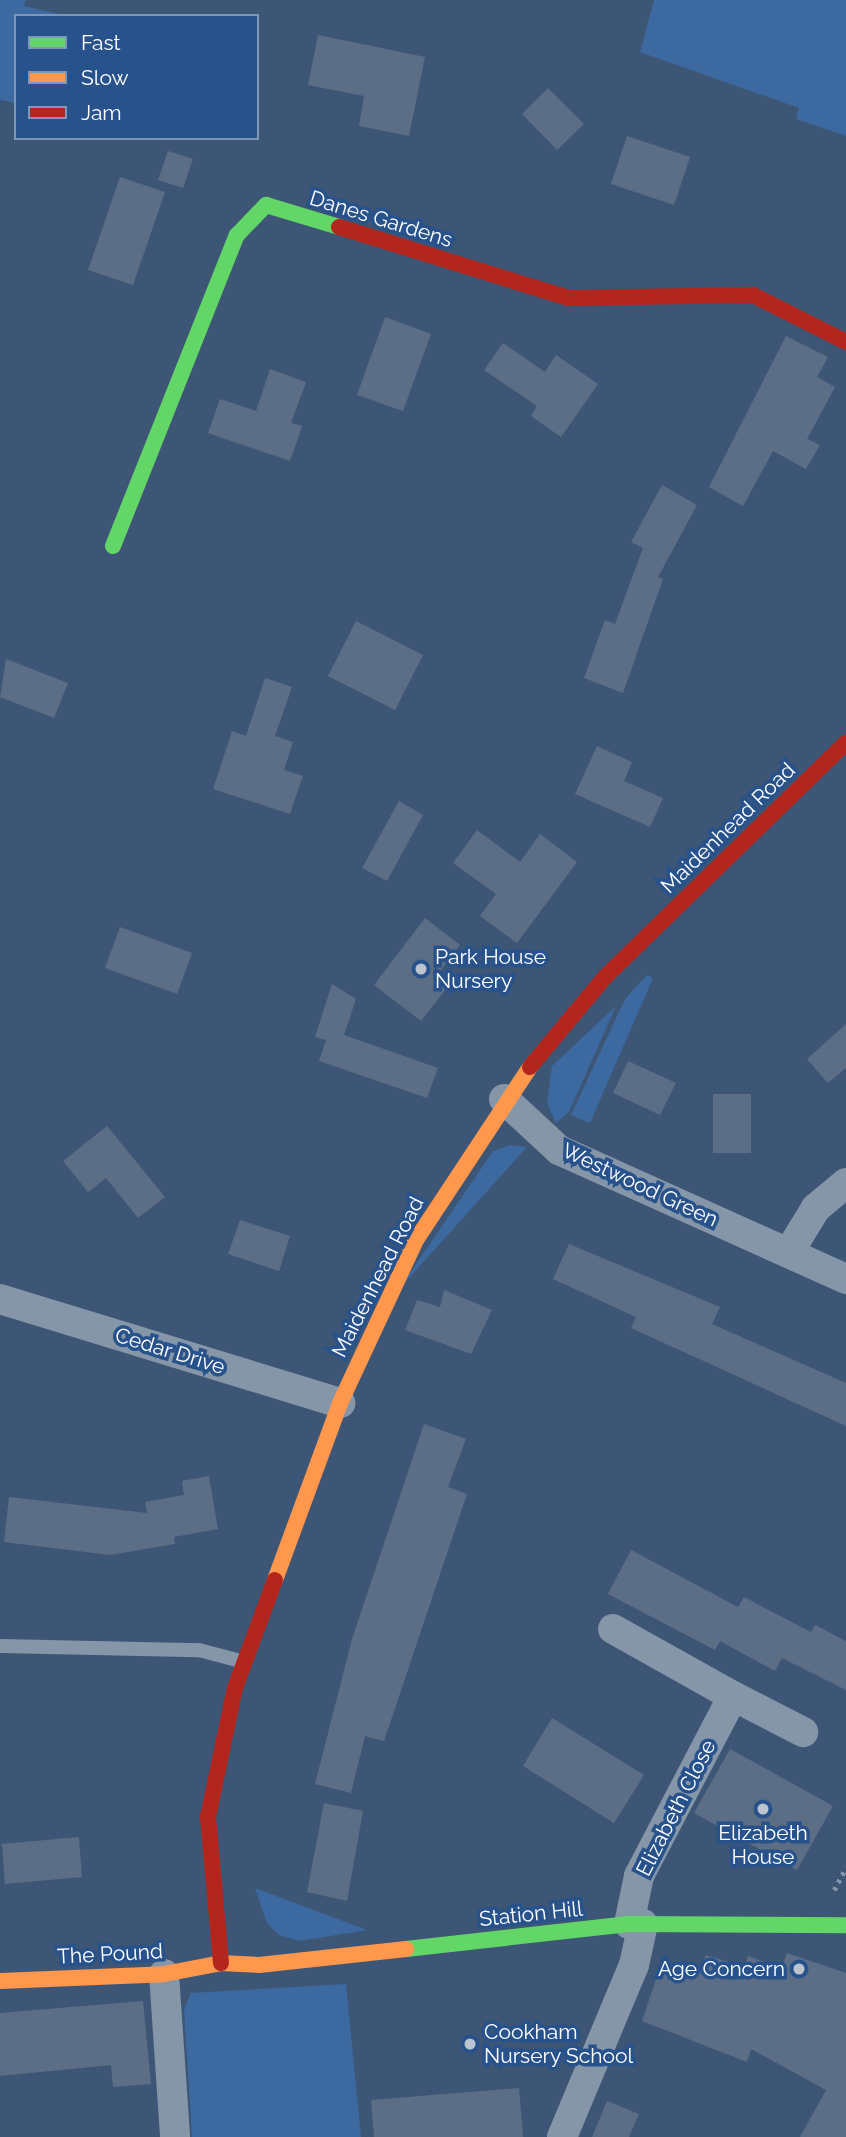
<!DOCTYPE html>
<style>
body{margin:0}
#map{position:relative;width:846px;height:2137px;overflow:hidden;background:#3e5675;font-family:Raleway,sans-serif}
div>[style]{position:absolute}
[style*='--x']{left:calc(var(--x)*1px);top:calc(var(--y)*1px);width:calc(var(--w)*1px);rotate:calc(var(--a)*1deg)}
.green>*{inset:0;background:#3c69a0}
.building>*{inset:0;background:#5c6e86}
.path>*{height:4.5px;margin-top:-2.25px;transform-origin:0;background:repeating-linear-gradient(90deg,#8596a9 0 3.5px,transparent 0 8.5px)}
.lane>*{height:14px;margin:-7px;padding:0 7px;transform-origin:7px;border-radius:7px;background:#8596a9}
.street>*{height:30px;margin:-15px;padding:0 15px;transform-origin:15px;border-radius:15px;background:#8596a9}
.fast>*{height:16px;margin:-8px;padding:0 8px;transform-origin:8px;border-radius:8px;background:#63d668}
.slow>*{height:16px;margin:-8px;padding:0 8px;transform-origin:8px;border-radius:8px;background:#ff974d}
.jam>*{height:16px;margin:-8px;padding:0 8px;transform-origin:8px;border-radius:8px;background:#b3261e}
.dots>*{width:19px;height:19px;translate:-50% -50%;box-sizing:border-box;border:4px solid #28528b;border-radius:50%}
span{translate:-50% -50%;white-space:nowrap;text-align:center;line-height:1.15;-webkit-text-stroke:7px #28528b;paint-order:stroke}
.street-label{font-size:21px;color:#fff}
.poi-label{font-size:21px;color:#fff}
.left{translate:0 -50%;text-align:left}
.right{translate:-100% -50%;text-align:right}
.legend{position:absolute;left:14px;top:14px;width:245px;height:126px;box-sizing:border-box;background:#28528b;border:2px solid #7e97b9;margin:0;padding:9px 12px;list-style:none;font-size:21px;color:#fff}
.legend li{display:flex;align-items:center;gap:14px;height:35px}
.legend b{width:35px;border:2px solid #7e97b9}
</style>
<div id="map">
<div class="green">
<div style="clip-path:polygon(0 0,26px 0,24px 6px,67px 16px,16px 16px,16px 103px,0 100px)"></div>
<div style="clip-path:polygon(654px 0,846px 0,846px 136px,796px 119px,799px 108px,640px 52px)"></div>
<div style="clip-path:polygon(647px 975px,653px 978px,590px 1123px,571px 1115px,625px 999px)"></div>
<div style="clip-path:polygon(616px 1006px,569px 1112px,556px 1123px,547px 1103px,552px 1066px)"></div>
<div style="clip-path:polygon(510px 1145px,527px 1147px,400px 1288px,493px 1151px)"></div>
<div style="clip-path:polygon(255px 1888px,367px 1930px,300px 1941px,279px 1935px,267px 1923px)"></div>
<div style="clip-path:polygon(346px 1984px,361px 2137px,192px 2137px,184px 2009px,191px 1993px)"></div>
</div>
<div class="building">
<div style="clip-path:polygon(318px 35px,425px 57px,409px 136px,359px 126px,364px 96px,308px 85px)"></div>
<div style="clip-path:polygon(548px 88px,584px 124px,557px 150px,522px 114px)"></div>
<div style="clip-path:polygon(627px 136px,690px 157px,674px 205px,611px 184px)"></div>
<div style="clip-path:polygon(168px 151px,193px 159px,183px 188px,158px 180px)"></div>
<div style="clip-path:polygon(120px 177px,165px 192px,133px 285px,88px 270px)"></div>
<div style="clip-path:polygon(385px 317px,431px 334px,403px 411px,357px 395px)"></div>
<div style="clip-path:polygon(786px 336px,828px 357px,817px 377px,835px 387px,807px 439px,820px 445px,806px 469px,773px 451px,743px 506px,709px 487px)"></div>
<div style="clip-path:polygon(503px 343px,545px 372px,556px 355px,598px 384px,561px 437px,531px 416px,537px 406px,484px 370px)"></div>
<div style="clip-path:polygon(270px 369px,306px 382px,291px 423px,302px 426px,290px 461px,208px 433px,220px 399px,256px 411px)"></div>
<div style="clip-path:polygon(662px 485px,697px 505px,658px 577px,663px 579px,623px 693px,584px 678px,605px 620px,615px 624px,643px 548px,631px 542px)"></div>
<div style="clip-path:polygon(356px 621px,423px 655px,395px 710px,328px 676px)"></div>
<div style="clip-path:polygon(6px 659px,68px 683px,54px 718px,0 697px)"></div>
<div style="clip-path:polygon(265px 678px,292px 687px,275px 736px,293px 742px,284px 770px,303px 776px,290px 814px,213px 789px,232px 731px,246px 736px)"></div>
<div style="clip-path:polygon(597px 746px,632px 762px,624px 781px,663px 798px,650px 827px,575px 794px)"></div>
<div style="clip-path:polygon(399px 801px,423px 815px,387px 881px,362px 868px)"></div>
<div style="clip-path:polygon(477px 830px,520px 862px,540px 834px,577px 862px,517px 943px,480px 916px,496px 894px,453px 863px)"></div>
<div style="clip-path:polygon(425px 918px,460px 945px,437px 975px,449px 985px,421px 1021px,374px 985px)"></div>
<div style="clip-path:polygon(120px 927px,192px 953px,177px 994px,105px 968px)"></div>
<div style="clip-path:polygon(332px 984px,356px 999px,344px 1035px,438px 1068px,427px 1098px,319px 1061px,326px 1040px,315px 1037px)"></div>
<div style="clip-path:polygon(846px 1024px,846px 1068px,828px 1083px,807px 1059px)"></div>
<div style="clip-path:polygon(628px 1061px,676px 1083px,660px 1115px,613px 1093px)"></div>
<div style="clip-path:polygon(713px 1094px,751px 1094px,751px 1153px,713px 1153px)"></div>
<div style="clip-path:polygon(107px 1126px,165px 1197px,138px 1218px,106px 1178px,88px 1192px,63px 1161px)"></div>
<div style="clip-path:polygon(240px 1220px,290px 1236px,279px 1271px,228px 1254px)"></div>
<div style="clip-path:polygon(569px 1244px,720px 1307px,712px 1324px,846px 1383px,846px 1426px,631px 1328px,636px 1317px,553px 1279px)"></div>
<div style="clip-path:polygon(444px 1290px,492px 1310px,471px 1354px,405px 1330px,417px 1300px,440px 1307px)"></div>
<div style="clip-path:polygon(424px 1424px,466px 1439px,448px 1487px,467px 1494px,384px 1741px,365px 1736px,351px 1793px,315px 1784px,352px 1639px)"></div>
<div style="clip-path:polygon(209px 1476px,218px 1529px,174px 1537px,175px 1544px,110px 1555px,4px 1542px,9px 1497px,147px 1513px,145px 1502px,184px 1495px,182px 1481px)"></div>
<div style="clip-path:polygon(631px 1550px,738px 1607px,744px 1597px,811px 1632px,815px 1625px,846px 1641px,846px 1690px,782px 1658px,775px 1671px,720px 1641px,715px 1650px,608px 1594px)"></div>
<div style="clip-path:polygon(552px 1718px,644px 1775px,614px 1823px,523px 1766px)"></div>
<div style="clip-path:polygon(730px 1749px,833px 1806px,797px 1870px,694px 1813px)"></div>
<div style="clip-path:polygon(324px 1803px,363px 1811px,347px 1901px,307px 1892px)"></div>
<div style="clip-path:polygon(79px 1837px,82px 1877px,5px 1884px,2px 1844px)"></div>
<div style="clip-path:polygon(787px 1953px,846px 1973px,846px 2137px,800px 2137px,826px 2090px,751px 2049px,747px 2062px,642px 2021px,662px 1961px,699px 1974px,706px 1955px,744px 1967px,748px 1956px,782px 1968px)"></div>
<div style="clip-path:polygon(143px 2001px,151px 2084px,113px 2087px,111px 2065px,0 2076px,0 2013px)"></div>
<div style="clip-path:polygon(519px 2088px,523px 2137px,374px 2137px,371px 2100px)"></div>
<div style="clip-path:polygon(607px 2101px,639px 2114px,629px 2137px,592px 2137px)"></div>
</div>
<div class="path">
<div style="--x:834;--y:1890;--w:26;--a:-62"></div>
</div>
<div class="lane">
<div style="--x:1;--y:1646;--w:198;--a:1.2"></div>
<div style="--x:199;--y:1650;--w:43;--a:14.7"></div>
</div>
<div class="street">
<div style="--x:504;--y:1099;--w:75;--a:42.8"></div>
<div style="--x:559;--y:1150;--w:315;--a:24.2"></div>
<div style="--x:789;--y:1252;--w:52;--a:-58.5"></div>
<div style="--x:816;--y:1208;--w:39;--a:-40"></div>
<div style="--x:0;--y:1299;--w:356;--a:17"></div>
<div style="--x:613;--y:1629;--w:137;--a:29.2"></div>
<div style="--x:733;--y:1696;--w:203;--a:117.6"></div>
<div style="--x:639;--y:1876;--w:49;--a:101.8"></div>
<div style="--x:733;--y:1696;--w:79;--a:27.2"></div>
<div style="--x:164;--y:1974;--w:163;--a:86.1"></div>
<div style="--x:562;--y:2137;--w:186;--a:-67.3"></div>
<div style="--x:634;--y:1965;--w:42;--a:-77.6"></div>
</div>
<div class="fast">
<div style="--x:113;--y:546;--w:335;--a:-68.3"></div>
<div style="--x:237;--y:235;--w:42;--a:-46"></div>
<div style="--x:266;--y:205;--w:76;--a:16.8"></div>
<div style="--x:406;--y:1949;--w:224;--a:-6.4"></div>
<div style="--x:629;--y:1924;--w:217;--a:0.3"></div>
</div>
<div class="slow">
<div style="--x:275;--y:1580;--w:189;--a:-69.8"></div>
<div style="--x:340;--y:1403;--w:180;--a:-65"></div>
<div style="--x:416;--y:1240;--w:207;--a:-56.6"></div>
<div style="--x:0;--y:1981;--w:164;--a:-2.4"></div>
<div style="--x:164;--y:1974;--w:58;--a:-10.9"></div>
<div style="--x:221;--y:1963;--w:38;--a:3"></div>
<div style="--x:259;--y:1965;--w:148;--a:-6.2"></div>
</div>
<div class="jam">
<div style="--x:339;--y:227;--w:241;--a:17.2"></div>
<div style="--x:569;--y:298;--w:184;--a:-0.9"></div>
<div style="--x:753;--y:295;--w:104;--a:26.8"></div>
<div style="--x:530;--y:1067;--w:117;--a:-50.2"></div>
<div style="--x:605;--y:977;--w:336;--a:-44.2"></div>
<div style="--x:221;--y:1963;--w:147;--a:-95.1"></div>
<div style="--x:208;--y:1817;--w:132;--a:-78.2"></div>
<div style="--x:235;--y:1688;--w:115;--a:-69.7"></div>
</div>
<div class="dots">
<div style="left:421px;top:969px;background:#bbc4cf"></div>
<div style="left:763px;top:1809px;background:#bbc4cf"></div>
<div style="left:799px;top:1969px;background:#bbc4cf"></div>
<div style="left:470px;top:2044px;background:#bbc4cf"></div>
</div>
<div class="street-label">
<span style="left:381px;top:219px;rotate:17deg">Danes Gardens</span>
<span style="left:728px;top:828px;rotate:-44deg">Maidenhead Road</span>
<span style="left:640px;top:1185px;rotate:25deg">Westwood Green</span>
<span style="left:378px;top:1277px;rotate:-63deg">Maidenhead Road</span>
<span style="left:170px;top:1351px;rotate:17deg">Cedar Drive</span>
<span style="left:676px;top:1808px;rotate:-63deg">Elizabeth Close</span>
<span style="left:531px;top:1914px;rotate:-6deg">Station Hill</span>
<span style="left:110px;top:1954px;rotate:-3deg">The Pound</span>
</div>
<div class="poi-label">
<span class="left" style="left:435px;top:969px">Park House<br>Nursery</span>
<span style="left:763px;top:1845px">Elizabeth<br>House</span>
<span class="right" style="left:785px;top:1969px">Age Concern</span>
<span class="left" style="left:484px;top:2044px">Cookham<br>Nursery School</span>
</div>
<ul class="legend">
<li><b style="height:9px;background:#63d668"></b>Fast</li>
<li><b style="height:9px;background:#ff974d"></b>Slow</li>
<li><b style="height:9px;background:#b3261e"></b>Jam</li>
</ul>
</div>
